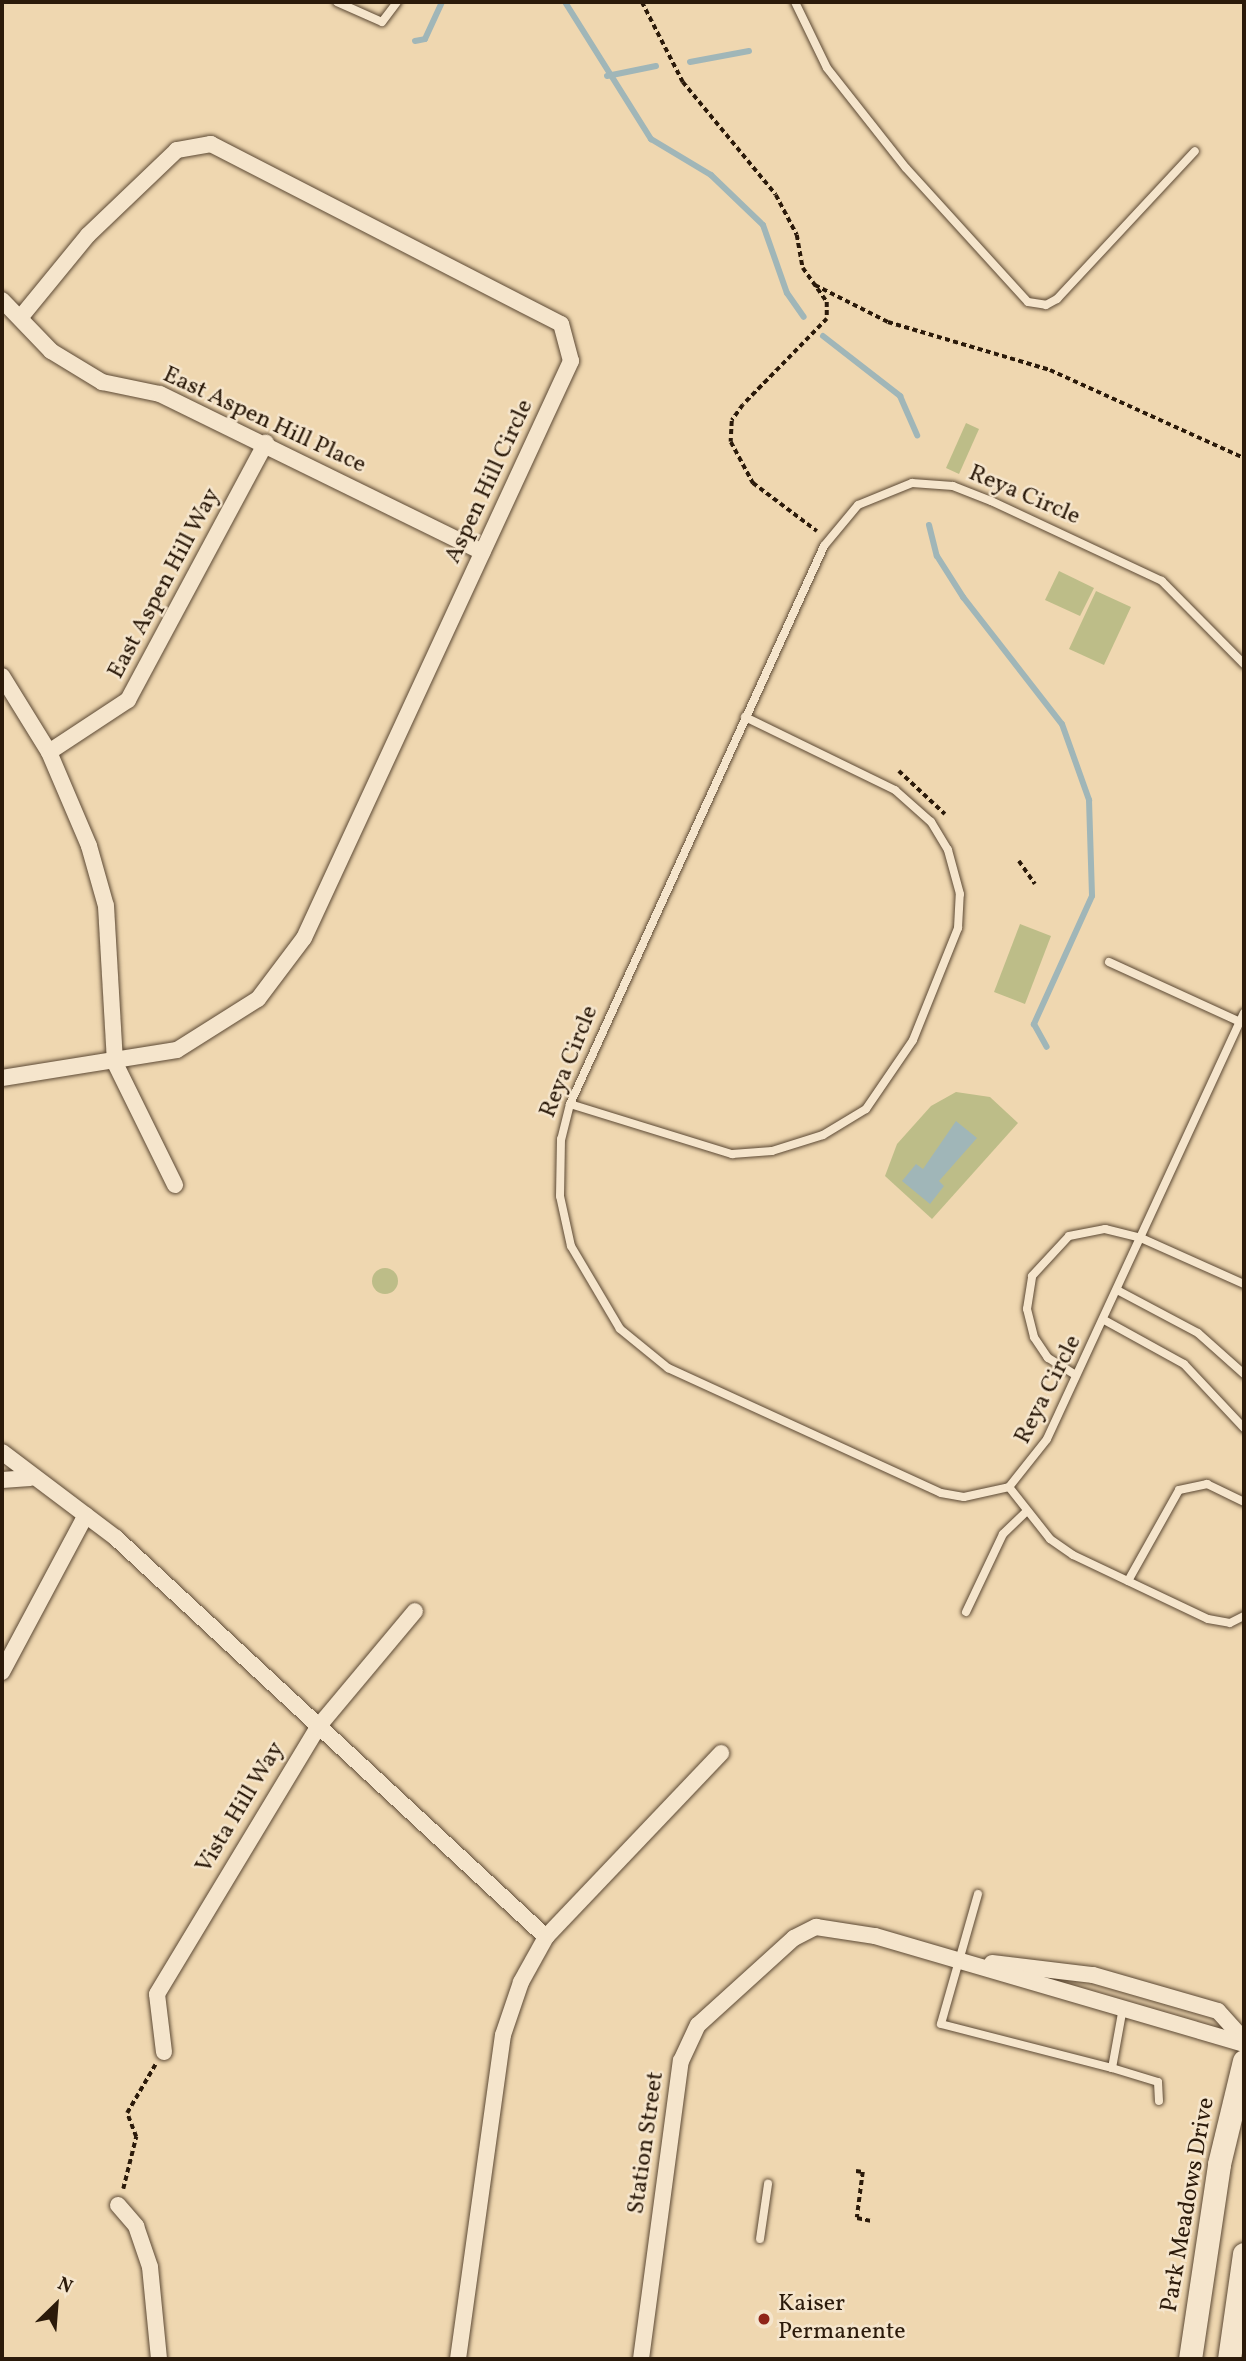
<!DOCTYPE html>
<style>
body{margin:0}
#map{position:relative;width:1246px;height:2361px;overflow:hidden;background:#efd7b0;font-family:Vollkorn,serif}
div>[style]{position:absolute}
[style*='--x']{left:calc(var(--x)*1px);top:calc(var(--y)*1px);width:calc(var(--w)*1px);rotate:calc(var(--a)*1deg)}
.green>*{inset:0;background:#bdbd88}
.round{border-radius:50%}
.water>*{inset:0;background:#a0b6b8}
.stream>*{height:6px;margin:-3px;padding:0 3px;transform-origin:3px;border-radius:3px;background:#a0b6b8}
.path>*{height:3.5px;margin-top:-1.75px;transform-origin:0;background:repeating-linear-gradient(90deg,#2b1a0a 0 5px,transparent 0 8.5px)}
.roads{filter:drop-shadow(0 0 2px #5c4934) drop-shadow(0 0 2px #5c4934)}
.lane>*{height:8px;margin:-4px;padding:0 4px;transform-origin:4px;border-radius:4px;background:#f5e5cc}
.street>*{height:16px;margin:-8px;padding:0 8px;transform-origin:8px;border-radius:8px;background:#f5e5cc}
.secondary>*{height:23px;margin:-11.5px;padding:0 11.5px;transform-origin:11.5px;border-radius:11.5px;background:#f5e5cc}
.dots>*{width:19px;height:19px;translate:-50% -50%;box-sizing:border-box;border:4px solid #f5e5cc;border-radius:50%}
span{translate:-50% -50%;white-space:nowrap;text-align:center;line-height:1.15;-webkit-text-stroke:5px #f5e5cc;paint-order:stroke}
.street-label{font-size:24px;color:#2b1a0a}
.poi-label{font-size:24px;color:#2b1a0a}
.left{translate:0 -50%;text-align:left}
.frame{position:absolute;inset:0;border:4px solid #2b1a0a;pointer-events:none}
.north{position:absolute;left:21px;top:2270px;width:70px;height:70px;-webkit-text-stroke:5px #f5e5cc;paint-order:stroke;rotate:25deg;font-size:19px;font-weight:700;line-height:28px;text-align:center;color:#2b1a0a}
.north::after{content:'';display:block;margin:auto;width:24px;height:32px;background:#2b1a0a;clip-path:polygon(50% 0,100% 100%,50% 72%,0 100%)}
</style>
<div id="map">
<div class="green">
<div style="clip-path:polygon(966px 423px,979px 429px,959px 474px,946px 468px)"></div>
<div style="clip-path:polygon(1059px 571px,1094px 588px,1080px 616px,1045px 600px)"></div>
<div style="clip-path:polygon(1096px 591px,1131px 607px,1104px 665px,1069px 649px)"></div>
<div style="clip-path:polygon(1020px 924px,1051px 936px,1025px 1004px,994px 992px)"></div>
<div style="clip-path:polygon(956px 1092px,990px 1097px,1018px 1123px,932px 1219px,885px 1176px,897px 1144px,931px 1106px)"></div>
<div class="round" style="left:372px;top:1268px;width:26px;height:26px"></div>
</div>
<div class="water">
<div style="clip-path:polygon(956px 1121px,977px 1138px,939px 1181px,944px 1186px,930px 1204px,902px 1181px,916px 1164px,923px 1169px)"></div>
</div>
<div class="stream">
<div style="--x:565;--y:2;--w:162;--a:57.9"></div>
<div style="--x:651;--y:139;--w:70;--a:31"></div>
<div style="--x:711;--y:175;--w:72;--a:43.9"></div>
<div style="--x:763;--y:225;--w:72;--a:70.6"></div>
<div style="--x:787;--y:293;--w:29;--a:55"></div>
<div style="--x:415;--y:41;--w:10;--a:-11"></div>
<div style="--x:425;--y:39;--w:41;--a:-65.3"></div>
<div style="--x:690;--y:62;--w:60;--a:-10.6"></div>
<div style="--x:607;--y:76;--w:50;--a:-11.5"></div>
<div style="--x:823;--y:336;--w:98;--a:37.9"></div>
<div style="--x:900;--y:396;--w:43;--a:66.4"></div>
<div style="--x:929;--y:525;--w:32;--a:76"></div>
<div style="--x:937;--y:556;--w:49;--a:57.6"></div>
<div style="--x:963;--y:597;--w:161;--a:52.1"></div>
<div style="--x:1062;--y:724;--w:81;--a:70.4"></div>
<div style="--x:1089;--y:800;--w:96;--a:88.2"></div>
<div style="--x:1092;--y:896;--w:141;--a:114.4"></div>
<div style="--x:1034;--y:1024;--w:26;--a:61"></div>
</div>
<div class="path">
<div style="--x:642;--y:2;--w:90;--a:62.9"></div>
<div style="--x:683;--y:82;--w:146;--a:50.5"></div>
<div style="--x:776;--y:195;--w:45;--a:62.3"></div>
<div style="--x:797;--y:235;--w:34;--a:80"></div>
<div style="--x:803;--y:268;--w:42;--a:54.8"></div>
<div style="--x:827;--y:302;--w:17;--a:90"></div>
<div style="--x:827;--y:319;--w:120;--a:134.3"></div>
<div style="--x:743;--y:405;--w:19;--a:125"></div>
<div style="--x:732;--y:421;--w:21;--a:93"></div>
<div style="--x:731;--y:442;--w:47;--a:61.8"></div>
<div style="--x:753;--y:483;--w:80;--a:36.9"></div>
<div style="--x:815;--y:285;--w:82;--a:26.9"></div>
<div style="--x:888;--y:322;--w:169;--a:16.5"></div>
<div style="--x:1050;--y:370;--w:213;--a:24.4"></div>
<div style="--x:899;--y:771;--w:63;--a:43.1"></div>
<div style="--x:1019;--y:861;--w:28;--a:55"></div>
<div style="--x:856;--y:2171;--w:7;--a:8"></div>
<div style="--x:863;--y:2172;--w:46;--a:97.4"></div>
<div style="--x:857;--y:2218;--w:14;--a:12"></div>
<div style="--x:123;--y:2189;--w:54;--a:-76"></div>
<div style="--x:136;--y:2137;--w:26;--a:-111"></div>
<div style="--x:127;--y:2113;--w:56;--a:-59.7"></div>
</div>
<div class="roads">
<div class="lane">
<div style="--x:337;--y:2;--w:49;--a:24"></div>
<div style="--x:382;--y:22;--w:25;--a:-53"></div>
<div style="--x:795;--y:2;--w:73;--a:64.1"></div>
<div style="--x:827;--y:68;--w:127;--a:51.7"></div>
<div style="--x:906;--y:168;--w:181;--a:47.7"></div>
<div style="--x:1028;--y:302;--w:18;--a:9"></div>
<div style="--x:1046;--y:305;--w:13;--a:-29"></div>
<div style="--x:1057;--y:299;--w:202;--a:-47"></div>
<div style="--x:1244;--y:664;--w:117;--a:-134.7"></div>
<div style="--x:1162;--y:581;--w:189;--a:-154.9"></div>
<div style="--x:991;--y:501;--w:41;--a:-158.5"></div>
<div style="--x:953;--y:486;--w:41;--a:-175.8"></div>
<div style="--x:912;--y:483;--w:58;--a:157.8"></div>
<div style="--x:858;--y:505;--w:53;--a:129.7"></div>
<div style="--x:824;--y:546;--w:613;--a:114.47"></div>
<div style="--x:570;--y:1104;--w:36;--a:104"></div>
<div style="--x:561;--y:1139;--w:57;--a:91"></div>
<div style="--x:560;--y:1196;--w:51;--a:77.6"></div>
<div style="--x:571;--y:1246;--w:96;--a:59.4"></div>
<div style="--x:620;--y:1329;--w:62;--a:39.1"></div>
<div style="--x:668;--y:1368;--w:300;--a:24.6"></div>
<div style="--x:941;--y:1493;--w:23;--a:10"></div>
<div style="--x:964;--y:1497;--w:46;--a:-12.5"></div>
<div style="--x:1009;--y:1487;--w:61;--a:-51.6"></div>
<div style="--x:1047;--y:1439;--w:469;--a:-65.2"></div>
<div style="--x:1109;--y:962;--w:144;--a:24.6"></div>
<div style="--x:570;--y:1104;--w:170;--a:17.2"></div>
<div style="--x:732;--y:1154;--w:40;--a:-4.3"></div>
<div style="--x:772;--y:1151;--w:53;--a:-17.4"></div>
<div style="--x:823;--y:1135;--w:50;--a:-31.2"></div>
<div style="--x:866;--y:1109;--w:83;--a:-55.7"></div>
<div style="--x:913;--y:1040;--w:121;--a:-68.1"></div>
<div style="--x:958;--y:928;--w:34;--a:-87"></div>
<div style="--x:960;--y:894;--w:46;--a:-105.3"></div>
<div style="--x:948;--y:850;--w:33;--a:-121"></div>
<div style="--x:931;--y:822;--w:48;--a:-138.4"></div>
<div style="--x:895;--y:790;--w:167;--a:-154"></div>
<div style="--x:1119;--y:1291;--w:89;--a:28"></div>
<div style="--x:1198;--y:1333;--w:62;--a:41.7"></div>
<div style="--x:1106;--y:1321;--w:89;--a:28.9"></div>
<div style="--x:1184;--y:1364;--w:88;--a:46.8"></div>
<div style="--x:1074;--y:1374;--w:31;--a:-148"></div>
<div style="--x:1048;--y:1358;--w:25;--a:-124"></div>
<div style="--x:1034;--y:1337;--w:29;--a:-104"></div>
<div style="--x:1027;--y:1309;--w:33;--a:-81"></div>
<div style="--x:1032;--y:1276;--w:54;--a:-47.2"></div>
<div style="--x:1069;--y:1236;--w:37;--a:-11"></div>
<div style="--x:1105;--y:1229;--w:37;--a:14"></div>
<div style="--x:1141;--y:1238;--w:113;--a:24.1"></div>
<div style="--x:1009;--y:1487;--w:66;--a:51.7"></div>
<div style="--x:1050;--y:1539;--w:28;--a:35"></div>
<div style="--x:1073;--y:1555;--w:149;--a:25.4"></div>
<div style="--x:1208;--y:1619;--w:22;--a:10"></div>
<div style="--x:1230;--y:1623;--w:16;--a:-27"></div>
<div style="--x:1128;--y:1581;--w:104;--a:-60.7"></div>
<div style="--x:1179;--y:1490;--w:29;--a:-12"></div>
<div style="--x:1207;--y:1484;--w:41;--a:25.9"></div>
<div style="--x:966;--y:1612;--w:86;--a:-64.6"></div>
<div style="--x:1003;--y:1534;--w:32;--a:-44"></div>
<div style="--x:978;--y:1894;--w:135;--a:105.9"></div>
<div style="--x:941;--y:2024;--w:177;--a:14.4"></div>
<div style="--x:1122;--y:2013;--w:56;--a:100.3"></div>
<div style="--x:1112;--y:2068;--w:48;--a:16.9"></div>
<div style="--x:1158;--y:2082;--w:19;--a:87"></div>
<div style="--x:760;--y:2239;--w:56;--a:-81.7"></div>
</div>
<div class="street">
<div style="--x:2;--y:300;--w:71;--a:46.1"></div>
<div style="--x:51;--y:351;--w:60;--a:31.3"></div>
<div style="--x:102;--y:382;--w:59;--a:11.7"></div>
<div style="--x:160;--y:394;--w:359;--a:26.1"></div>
<div style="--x:2;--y:676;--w:89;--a:58.3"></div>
<div style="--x:49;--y:752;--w:102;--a:66.9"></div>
<div style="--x:89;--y:846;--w:62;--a:74.2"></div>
<div style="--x:106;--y:906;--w:157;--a:86.7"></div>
<div style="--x:115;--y:1063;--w:136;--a:63.8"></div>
<div style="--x:49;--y:752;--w:95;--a:-33.4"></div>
<div style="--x:128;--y:700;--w:292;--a:-61.8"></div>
<div style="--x:2;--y:1078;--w:177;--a:-9.1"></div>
<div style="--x:177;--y:1050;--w:96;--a:-32.2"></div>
<div style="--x:258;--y:999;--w:76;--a:-53"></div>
<div style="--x:304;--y:938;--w:636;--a:-65.17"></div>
<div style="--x:571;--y:361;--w:38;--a:-105"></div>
<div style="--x:561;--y:324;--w:394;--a:-152.8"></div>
<div style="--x:211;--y:144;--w:35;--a:170"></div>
<div style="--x:177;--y:150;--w:123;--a:136.3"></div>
<div style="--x:88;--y:235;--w:107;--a:129.3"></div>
<div style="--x:2;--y:1452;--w:143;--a:37"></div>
<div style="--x:116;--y:1538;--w:587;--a:42.86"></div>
<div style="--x:2;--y:1480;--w:28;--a:-4"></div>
<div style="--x:2;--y:1672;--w:178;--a:-61.9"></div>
<div style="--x:992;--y:1963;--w:102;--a:6.8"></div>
<div style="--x:1093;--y:1975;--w:130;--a:16.1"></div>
<div style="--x:1218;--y:2011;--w:39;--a:48"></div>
<div style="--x:164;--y:2052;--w:58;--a:-96.9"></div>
<div style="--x:157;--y:1994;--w:312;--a:-58.9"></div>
<div style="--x:318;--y:1727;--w:151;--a:-50.1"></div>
<div style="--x:118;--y:2205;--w:28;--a:49"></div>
<div style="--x:136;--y:2226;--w:43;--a:71.1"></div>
<div style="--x:150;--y:2267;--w:92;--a:84.4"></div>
<div style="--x:458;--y:2359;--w:327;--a:-82.1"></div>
<div style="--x:503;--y:2035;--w:56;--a:-71.2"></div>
<div style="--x:521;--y:1982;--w:51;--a:-60.9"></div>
<div style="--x:546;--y:1937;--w:254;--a:-46.4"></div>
<div style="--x:641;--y:2359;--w:301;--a:-82.4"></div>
<div style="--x:681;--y:2061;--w:40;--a:-65"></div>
<div style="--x:698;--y:2025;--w:130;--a:-42.2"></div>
<div style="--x:794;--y:1938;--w:25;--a:-27"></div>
<div style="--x:816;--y:1927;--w:60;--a:8.7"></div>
<div style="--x:875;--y:1936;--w:384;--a:16.3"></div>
</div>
<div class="secondary">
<div style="--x:1190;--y:2359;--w:197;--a:-81.5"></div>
<div style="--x:1219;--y:2164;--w:106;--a:-76.4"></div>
<div style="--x:1229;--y:2359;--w:106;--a:-81.9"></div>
</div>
</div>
<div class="dots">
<div style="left:764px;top:2319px;background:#8f2418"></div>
</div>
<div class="street-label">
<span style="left:264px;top:421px;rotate:25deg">East Aspen Hill Place</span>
<span style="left:490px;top:482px;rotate:-65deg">Aspen Hill Circle</span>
<span style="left:1024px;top:496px;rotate:23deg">Reya Circle</span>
<span style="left:165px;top:584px;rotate:-62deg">East Aspen Hill Way</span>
<span style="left:570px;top:1062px;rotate:-68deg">Reya Circle</span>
<span style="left:1049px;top:1390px;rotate:-63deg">Reya Circle</span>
<span style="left:241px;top:1808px;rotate:-59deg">Vista Hill Way</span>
<span style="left:647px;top:2143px;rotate:-82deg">Station Street</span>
<span style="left:1189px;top:2205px;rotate:-80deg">Park Meadows Drive</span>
</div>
<div class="poi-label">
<span class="left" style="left:778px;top:2319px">Kaiser<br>Permanente</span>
</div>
<div class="frame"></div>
<div class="north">N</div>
</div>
